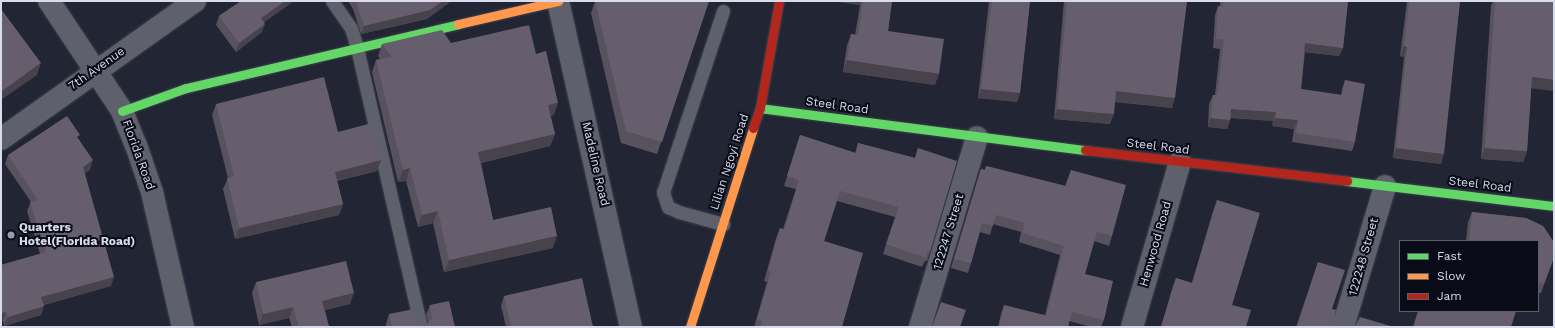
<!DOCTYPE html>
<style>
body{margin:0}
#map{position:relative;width:1555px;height:328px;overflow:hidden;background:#222533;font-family:"Work Sans",sans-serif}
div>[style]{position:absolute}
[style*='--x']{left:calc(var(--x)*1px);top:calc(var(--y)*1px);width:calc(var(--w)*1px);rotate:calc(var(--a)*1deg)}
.roads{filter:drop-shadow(0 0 1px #3e404c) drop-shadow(0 0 1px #3e404c)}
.lane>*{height:13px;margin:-6.5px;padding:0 6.5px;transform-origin:6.5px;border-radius:6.5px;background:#5e616c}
.street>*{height:22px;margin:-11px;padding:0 11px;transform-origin:11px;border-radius:11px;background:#5e616c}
.fast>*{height:9px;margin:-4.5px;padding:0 4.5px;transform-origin:4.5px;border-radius:4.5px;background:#63d668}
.slow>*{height:9px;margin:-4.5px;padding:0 4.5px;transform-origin:4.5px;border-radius:4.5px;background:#ff974d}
.jam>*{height:9px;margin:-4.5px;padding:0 4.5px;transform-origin:4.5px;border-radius:4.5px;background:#b3261e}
.wall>*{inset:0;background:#58515e}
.shaded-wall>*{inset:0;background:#47424c}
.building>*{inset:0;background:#665e6d}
.dots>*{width:11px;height:11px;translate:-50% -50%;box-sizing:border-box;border:2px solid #090b16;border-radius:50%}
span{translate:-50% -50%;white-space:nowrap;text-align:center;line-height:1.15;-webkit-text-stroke:4px #090b16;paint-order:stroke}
.street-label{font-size:12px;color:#d8dcec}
.poi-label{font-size:12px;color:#d8dcec;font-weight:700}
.left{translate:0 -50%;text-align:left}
.frame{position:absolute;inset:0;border:2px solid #d8dcec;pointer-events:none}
.legend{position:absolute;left:1399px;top:240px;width:140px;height:72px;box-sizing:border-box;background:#090b16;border:1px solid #5c5f6c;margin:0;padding:5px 7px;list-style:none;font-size:12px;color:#d8dcec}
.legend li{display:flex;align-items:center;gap:8px;height:20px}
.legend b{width:20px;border:1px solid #5c5f6c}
</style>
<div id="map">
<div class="roads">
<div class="lane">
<div style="--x:332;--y:1;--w:33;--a:55"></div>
<div style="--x:351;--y:28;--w:21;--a:73"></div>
<div style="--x:357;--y:48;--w:286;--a:77.1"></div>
<div style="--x:723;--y:11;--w:191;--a:108.3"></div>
<div style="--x:663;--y:192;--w:16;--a:72"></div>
<div style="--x:668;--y:207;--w:12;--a:24"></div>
<div style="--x:679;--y:212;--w:46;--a:15.3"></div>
</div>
<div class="street">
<div style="--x:49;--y:1;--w:132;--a:56.4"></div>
<div style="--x:122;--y:111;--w:37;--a:68"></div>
<div style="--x:136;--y:145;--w:50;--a:71.2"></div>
<div style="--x:152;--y:192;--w:139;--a:77.1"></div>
<div style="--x:558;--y:1;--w:334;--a:77.4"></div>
<div style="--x:1;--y:139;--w:238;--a:-35.4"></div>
<div style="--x:920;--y:327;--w:198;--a:-73.3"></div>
<div style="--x:1132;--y:327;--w:172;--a:-73.8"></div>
<div style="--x:1343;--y:327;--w:147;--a:-73.4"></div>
</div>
<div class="fast">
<div style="--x:760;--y:108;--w:328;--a:7.4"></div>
<div style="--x:122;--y:111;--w:68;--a:-19.8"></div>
<div style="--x:186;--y:88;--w:279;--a:-13.2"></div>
<div style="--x:1347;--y:181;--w:209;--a:6.9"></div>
</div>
<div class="slow">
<div style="--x:458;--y:24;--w:103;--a:-13"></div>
<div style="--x:690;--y:327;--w:209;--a:-72.4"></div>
</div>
<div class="jam">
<div style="--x:753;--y:128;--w:21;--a:-71"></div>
<div style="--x:760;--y:108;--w:109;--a:-79.9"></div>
<div style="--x:1085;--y:150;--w:264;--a:6.7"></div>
</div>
</div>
<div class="wall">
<div style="clip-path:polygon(241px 1px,292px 1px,291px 3px,264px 22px,262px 32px,236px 52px,216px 25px,219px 16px)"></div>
<div style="clip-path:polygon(348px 1px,451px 1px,427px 19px,361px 34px,353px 9px)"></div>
<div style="clip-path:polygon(595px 1px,709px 1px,657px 154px,621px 143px,591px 13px)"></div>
<div style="clip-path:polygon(840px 1px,892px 1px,888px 31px,935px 85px,843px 72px,847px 45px,851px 34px,855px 35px,860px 5px,840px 2px)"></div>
<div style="clip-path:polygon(989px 1px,1030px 1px,1020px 93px,1017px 102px,978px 98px)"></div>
<div style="clip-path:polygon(1064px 1px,1187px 1px,1172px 108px,1115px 102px,1110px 124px,1054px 119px)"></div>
<div style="clip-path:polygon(1220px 1px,1348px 1px,1343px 48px,1339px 56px,1305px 52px,1301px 89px,1341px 95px,1342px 89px,1345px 80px,1355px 142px,1352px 151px,1292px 142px,1294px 129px,1272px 126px,1273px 121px,1231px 118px,1227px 129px,1208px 127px,1209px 104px,1213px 95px,1215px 95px,1220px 49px,1213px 48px,1215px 15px,1218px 6px,1220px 6px)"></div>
<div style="clip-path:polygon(1407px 1px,1460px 1px,1441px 164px,1393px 158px,1404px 57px,1400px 56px)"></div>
<div style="clip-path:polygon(1493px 1px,1545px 1px,1531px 88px,1527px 151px,1523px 162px,1481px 159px,1491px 5px)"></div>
<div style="clip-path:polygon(451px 43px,536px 54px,554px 115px,550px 116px,555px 134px,550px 146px,481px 163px,493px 220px,553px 248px,444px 272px,433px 223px,418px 227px,406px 181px,398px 182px,372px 72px,376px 60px,380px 59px,378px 56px,382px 44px)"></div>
<div style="clip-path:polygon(216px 104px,338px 132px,381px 160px,377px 171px,337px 181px,343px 204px,339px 215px,235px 239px,223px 189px,228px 178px,212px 115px)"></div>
<div style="clip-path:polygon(800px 135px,855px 153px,858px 143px,915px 158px,918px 148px,930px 252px,927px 261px,925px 261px,922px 267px,883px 254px,895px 217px,837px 201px,824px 241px,842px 327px,754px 327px,767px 282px,764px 281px,776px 238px,780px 228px,783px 229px,796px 189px,784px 186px)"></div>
<div style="clip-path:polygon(79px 139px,90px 170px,85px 173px,111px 286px,44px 305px,41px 315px,4px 326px,3px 321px,1px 322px,1px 265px,40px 254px,27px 211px,31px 202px,5px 164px,8px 155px)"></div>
<div style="clip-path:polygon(986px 166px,1065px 186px,1071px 170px,1112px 236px,1109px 246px,1094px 241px,1085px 274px,1104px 320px,1101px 327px,1091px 327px,1069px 321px,1068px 327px,998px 327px,1001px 314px,1004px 305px,1045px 315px,1060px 255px,1019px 242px,1021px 232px,993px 224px,990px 235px,980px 232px,971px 263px,968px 273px,951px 268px,978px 178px,981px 169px,985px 170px)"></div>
<div style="clip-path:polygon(1217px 200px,1232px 305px,1246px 327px,1161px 327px,1172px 289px,1176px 278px,1192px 283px,1213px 211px)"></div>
<div style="clip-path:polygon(1472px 212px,1526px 218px,1543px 226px,1553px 241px,1553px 260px,1541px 293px,1538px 293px,1538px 241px,1466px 241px,1468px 222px)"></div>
<div style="clip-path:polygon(1318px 262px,1332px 309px,1334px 320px,1338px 326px,1341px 327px,1296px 327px)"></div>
<div style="clip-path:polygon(256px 282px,350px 304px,325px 310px,329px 327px,292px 327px,289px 318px,259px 325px,252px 293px)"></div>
<div style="clip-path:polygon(504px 296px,593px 327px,506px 327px,501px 306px)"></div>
<div style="clip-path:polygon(430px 305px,455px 327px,386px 327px,386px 324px,389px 314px,426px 325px,428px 323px,426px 315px)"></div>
</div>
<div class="shaded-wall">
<div style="clip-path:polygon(285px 1px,292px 1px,291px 3px,258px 27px,261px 18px)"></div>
<div style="clip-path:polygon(443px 1px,451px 1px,427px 19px,361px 34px,364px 26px)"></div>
<div style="clip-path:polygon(840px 1px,861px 1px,860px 5px,840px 2px)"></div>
<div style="clip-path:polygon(265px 24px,262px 32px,236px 52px,239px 43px)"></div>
<div style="clip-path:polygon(1305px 43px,1343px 48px,1339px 56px,1302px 52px)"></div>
<div style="clip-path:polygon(1404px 46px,1407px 47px,1404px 57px,1400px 56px)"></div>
<div style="clip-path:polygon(847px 60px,939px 74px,935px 85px,843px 72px)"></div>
<div style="clip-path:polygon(41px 63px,37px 75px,1px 100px,1px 92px)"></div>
<div style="clip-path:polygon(1532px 77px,1554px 80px,1554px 91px,1528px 88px)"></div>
<div style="clip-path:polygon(981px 89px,1020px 93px,1017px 102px,978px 98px)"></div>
<div style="clip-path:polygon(1116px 91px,1175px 98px,1172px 108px,1112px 101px)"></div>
<div style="clip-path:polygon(558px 103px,554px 115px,543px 117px,548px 105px)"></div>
<div style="clip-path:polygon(1057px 109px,1114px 114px,1110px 124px,1054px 119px)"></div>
<div style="clip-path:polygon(1231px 109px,1276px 112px,1273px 121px,1228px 117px)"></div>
<div style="clip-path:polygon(1211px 118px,1230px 120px,1227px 129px,1208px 127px)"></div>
<div style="clip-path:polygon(1275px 118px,1298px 120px,1294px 129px,1272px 126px)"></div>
<div style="clip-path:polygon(555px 134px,550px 146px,474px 164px,478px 152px)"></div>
<div style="clip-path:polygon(1396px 148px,1444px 154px,1441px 164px,1393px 158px)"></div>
<div style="clip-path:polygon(1485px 148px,1527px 151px,1523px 162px,1481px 159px)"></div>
<div style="clip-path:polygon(93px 160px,90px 170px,80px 176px,83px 167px)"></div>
<div style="clip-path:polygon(381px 160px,377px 171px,331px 182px,335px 172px)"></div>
<div style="clip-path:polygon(410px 168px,406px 181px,398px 182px,403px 170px)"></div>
<div style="clip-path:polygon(343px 204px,339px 215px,235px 239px,239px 228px)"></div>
<div style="clip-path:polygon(438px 211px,433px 223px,418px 227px,422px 215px)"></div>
<div style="clip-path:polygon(557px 236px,553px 248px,444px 272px,449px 260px)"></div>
<div style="clip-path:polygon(114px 277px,111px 286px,38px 306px,41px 297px)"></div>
<div style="clip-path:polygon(354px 293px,350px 304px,318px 312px,322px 301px)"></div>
<div style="clip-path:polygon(44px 306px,41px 315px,4px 326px,8px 317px)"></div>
<div style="clip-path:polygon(293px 307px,289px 318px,259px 325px,263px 314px)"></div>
<div style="clip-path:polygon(6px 312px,3px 321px,1px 322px,1px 313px)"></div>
</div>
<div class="building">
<div style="clip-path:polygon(241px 1px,285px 1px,261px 18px,265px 24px,239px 43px,219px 16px)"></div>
<div style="clip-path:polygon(356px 1px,443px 1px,430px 10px,364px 26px)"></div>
<div style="clip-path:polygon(595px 1px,709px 1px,662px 142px,626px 131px)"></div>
<div style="clip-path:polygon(863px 1px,892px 1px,888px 31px,944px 39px,939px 74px,847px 60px,851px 34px,858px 35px)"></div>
<div style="clip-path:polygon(992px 1px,1030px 1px,1020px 93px,981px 89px)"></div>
<div style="clip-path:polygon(1067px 1px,1187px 1px,1175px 98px,1116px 91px,1114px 114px,1057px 109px)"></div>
<div style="clip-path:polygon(1223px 1px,1348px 1px,1343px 48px,1305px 43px,1301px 89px,1342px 95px,1345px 80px,1365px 84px,1355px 142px,1296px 133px,1298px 120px,1275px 118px,1276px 112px,1231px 109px,1230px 120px,1211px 118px,1213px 95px,1217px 95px,1224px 40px,1216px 39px,1218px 6px,1222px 7px)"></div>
<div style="clip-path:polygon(1409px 1px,1460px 1px,1444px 154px,1396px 148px,1407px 47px,1404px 46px)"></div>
<div style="clip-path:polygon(1495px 1px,1545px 1px,1554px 2px,1554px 80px,1532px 77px,1527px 151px,1485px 148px)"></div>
<div style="clip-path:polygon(1px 9px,41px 63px,1px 92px)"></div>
<div style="clip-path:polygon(529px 25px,536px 54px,546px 51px,558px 103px,548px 105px,555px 134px,478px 152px,493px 220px,551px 207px,557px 236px,449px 260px,438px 211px,422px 215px,410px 168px,403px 170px,376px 60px,392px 57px,382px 44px,442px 30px,451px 43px)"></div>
<div style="clip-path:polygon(324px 77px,338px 132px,372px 123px,381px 160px,335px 172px,343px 204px,239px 228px,227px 178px,234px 176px,216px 104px)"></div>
<div style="clip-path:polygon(67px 116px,80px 135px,77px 137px,93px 160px,83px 167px,114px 277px,41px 297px,44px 306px,8px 317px,6px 312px,1px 313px,1px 265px,46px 252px,30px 202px,38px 200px,8px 155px)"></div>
<div style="clip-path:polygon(800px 135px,856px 153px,858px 143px,915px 158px,918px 148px,957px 161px,930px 252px,928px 251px,926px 258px,886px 244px,899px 207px,840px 191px,824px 241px,863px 253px,842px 327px,760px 327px,762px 321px,757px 320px,771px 272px,768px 271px,780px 228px,784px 230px,799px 180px,787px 176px)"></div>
<div style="clip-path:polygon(986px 166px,1066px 186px,1071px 170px,1126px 185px,1112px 236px,1097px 232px,1085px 274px,1113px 281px,1104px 320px,1072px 312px,1068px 327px,999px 327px,1004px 305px,1046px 316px,1064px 246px,1022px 233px,1025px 223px,996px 215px,993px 226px,982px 223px,971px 263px,954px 259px,981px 169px,985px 170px)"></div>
<div style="clip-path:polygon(1217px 200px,1260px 213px,1232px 305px,1251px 310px,1246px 327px,1161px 327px,1176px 278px,1192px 283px)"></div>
<div style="clip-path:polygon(1472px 212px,1526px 218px,1543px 226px,1553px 241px,1553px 260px,1544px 284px,1538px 282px,1538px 241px,1469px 241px)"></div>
<div style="clip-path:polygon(346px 261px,354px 293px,322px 301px,329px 327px,299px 327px,293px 307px,263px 314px,256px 282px)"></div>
<div style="clip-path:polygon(1318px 262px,1345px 270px,1332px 309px,1336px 310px,1334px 320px,1338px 326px,1341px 327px,1297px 327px)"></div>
<div style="clip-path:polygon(582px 278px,593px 327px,511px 327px,504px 296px)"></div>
<div style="clip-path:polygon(449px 301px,455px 327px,392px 327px,389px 314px,414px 309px,418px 322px,426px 325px,432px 319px,430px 305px)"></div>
<div style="clip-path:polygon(941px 302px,966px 310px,960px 327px,932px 327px)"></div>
<div style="clip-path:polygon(1418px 311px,1516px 311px,1511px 327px,1413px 327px)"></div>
<div style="clip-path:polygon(1360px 317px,1394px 327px,1354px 327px,1355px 326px)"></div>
</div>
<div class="dots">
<div style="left:11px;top:235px;background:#989cab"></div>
</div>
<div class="street-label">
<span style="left:97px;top:69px;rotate:-35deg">7th Avenue</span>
<span style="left:837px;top:106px;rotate:8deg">Steel Road</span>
<span style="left:1158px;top:147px;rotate:7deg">Steel Road</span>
<span style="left:138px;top:155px;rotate:70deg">Florida Road</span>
<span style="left:730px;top:162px;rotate:-72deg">Lilian Ngoyi Road</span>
<span style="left:595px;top:164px;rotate:77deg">Madeline Road</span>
<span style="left:1480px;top:185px;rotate:7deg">Steel Road</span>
<span style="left:949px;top:232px;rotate:-73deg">122247 Street</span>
<span style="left:1156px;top:244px;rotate:-74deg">Henwood Road</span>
<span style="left:1364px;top:257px;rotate:-74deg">122248 Street</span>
</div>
<div class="poi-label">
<span class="left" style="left:19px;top:235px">Quarters<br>Hotel(Florida Road)</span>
</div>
<div class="frame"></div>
<ul class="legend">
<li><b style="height:5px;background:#63d668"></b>Fast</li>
<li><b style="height:5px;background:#ff974d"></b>Slow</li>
<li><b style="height:5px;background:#b3261e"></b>Jam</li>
</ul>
</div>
